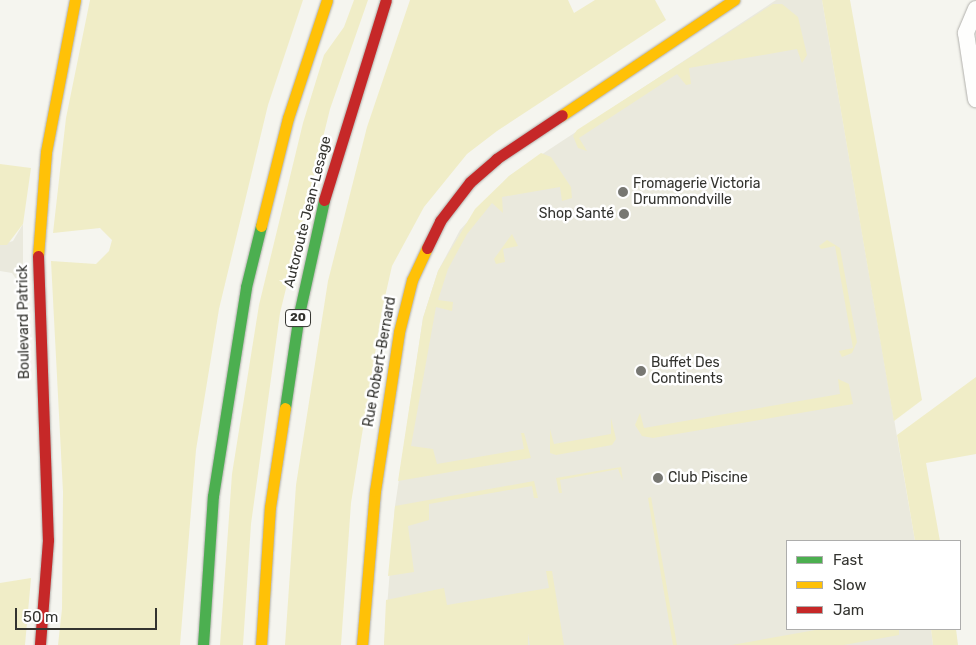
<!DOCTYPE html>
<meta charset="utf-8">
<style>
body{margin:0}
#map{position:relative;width:976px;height:645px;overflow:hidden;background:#f5f5ef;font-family:Rubik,sans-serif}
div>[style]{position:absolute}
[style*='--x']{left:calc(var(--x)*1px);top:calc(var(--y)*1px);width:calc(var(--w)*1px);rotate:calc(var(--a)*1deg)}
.built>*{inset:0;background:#eae9dd}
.green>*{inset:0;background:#f0edc7}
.roads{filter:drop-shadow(0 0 1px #b0afab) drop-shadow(0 0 1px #b0afab)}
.street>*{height:16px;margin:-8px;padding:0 8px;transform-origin:8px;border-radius:8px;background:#fefefd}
.fast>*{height:11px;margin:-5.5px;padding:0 5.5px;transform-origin:5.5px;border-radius:5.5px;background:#4caf50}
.slow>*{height:11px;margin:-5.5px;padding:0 5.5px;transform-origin:5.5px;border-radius:5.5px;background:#ffc107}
.jam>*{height:11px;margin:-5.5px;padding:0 5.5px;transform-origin:5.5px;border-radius:5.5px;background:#c62828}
.dots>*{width:14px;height:14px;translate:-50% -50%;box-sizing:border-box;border:2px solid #fff;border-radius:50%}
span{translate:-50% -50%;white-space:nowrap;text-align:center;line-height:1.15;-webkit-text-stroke:5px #fff;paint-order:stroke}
.shield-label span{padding:1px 4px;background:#fff;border:1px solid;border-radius:4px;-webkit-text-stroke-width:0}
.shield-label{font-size:12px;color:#33332f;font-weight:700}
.poi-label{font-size:14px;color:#33332f}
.left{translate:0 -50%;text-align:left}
.right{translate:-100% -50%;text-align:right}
.street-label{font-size:14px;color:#33332f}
.legend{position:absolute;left:786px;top:540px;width:175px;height:90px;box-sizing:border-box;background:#fff;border:1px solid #adadac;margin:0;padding:6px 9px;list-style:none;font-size:15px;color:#33332f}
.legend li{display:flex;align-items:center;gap:10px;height:25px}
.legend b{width:25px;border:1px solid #adadac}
.scale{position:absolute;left:15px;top:608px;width:142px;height:22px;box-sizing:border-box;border:2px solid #33332f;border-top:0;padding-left:6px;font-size:15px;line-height:18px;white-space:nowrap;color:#33332f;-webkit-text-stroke:4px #fff;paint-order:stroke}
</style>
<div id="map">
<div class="built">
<div style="clip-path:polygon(776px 0,822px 0,915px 541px,787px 541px,787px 629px,931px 629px,933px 645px,384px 645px,395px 506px,423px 318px,438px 271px,460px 230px,509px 176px)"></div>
<div style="clip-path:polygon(23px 224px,23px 289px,12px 273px,0 271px,0 245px,13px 241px)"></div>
</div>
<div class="green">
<div style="clip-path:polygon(90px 0,303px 0,268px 105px,219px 309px,196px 450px,180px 645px,58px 645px,62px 609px,63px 492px,51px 261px,96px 264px,109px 251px,112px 240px,100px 228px,53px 233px,66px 118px)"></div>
<div style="clip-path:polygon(354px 0,368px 0,330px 109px,280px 313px,251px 524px,243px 645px,220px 645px,232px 474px,259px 305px,303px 123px,324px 55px,344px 27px)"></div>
<div style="clip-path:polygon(410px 0,568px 0,574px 13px,595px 0,655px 0,666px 20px,497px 131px,467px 154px,424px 207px,392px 266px,382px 310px,351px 503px,341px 645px,285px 645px,296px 485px,328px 281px,367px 127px)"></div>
<div style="clip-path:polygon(822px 0,850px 0,922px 400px,894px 421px)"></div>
<div style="clip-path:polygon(773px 4px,782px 4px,798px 17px,807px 55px,802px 63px,797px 49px,689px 68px,691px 84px,686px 85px,677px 74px,579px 138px,587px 151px,578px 148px,573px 136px,577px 130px)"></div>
<div style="clip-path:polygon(541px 153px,551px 157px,571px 187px,572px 198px,562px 201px,560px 187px,502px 197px,503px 213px,492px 203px,467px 234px,448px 269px,438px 300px,453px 302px,452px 311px,436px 307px,411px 446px,433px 449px,437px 464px,524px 449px,521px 433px,524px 433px,531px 458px,398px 481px,423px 318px,438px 271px,475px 209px,509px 176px)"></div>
<div style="clip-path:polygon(0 164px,31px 168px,23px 224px,7px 245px,0 245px)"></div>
<div style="clip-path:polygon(512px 234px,518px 246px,503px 249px,505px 262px,496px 264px,494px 259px)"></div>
<div style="clip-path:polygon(827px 240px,840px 248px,857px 342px,852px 353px,842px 357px,839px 351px,853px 348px,835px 246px,821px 249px,819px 246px)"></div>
<div style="clip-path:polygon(976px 377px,976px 454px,926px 463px,940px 541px,915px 541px,897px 435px)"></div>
<div style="clip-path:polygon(838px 379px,849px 384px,853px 404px,653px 438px,642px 436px,635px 425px,640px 413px,644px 428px,840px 394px)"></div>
<div style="clip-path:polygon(611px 418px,616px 439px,612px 445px,556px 455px,550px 453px,550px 429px,554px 444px,611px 434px)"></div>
<div style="clip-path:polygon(621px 467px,623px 481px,618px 469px,560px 480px,562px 493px,559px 493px,556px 478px)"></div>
<div style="clip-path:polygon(534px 481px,538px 498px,534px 498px,532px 486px,429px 504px,429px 520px,408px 526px,414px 572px,388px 576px,395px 506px)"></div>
<div style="clip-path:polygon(651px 497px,677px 645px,673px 645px,648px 498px)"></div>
<div style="clip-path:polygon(546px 571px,552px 571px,564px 645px,530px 645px,528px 633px,528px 645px,384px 645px,386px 600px,444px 588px,447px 605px,549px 588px)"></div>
<div style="clip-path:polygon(31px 578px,25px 645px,0 645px,0 583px)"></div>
<div style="clip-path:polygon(821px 629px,899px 629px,899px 635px,844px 645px,732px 645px)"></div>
<div style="clip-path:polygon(931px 629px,956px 629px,958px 645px,933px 645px)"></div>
</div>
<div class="roads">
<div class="street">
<div style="--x:976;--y:9;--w:26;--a:113"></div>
<div style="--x:966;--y:33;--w:67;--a:81.4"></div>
</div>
<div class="fast">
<div style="--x:285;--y:408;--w:95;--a:-81.5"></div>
<div style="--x:299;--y:314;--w:117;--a:-77.6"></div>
<div style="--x:203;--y:645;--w:149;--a:-86.2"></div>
<div style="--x:213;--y:496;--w:212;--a:-81"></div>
<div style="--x:246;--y:287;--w:63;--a:-76.2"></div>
</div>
<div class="slow">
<div style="--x:562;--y:115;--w:207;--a:-33.8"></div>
<div style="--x:261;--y:226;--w:111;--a:-76"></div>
<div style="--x:288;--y:118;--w:124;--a:-71.7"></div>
<div style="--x:38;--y:256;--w:104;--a:-85.6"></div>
<div style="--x:46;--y:152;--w:155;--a:-79.2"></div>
<div style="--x:261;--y:645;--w:138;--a:-86.3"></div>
<div style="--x:270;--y:507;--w:100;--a:-81.4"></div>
<div style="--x:362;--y:645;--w:155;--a:-85.2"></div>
<div style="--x:375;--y:491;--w:161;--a:-81.4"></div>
<div style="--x:399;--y:332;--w:54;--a:-76"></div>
<div style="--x:412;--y:280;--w:35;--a:-65"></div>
</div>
<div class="jam">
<div style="--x:324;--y:200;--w:209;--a:-72.8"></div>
<div style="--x:427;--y:248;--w:30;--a:-64"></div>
<div style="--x:440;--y:221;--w:49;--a:-52.4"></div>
<div style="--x:470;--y:182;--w:35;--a:-41"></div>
<div style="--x:496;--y:159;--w:79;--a:-33.7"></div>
<div style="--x:38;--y:256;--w:284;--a:88"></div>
<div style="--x:48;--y:540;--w:105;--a:94.4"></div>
</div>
</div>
<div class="dots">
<div style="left:623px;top:192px;background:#777772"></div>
<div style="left:624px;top:214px;background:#777772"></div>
<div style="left:641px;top:371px;background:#777772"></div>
<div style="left:658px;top:478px;background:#777772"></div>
</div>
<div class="shield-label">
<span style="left:298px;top:318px">20</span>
</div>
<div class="poi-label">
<span class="left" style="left:633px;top:192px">Fromagerie Victoria<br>Drummondville</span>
<span class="right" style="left:614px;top:214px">Shop Santé</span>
<span class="left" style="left:651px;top:371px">Buffet Des<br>Continents</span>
<span class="left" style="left:668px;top:478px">Club Piscine</span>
</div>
<div class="street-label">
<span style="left:308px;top:212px;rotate:-76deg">Autoroute Jean-Lesage</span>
<span style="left:24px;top:322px;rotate:-91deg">Boulevard Patrick</span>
<span style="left:380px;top:362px;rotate:-80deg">Rue Robert-Bernard</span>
</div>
<ul class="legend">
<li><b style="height:6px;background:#4caf50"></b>Fast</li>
<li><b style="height:6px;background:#ffc107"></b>Slow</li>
<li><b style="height:6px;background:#c62828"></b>Jam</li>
</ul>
<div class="scale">50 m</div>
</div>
